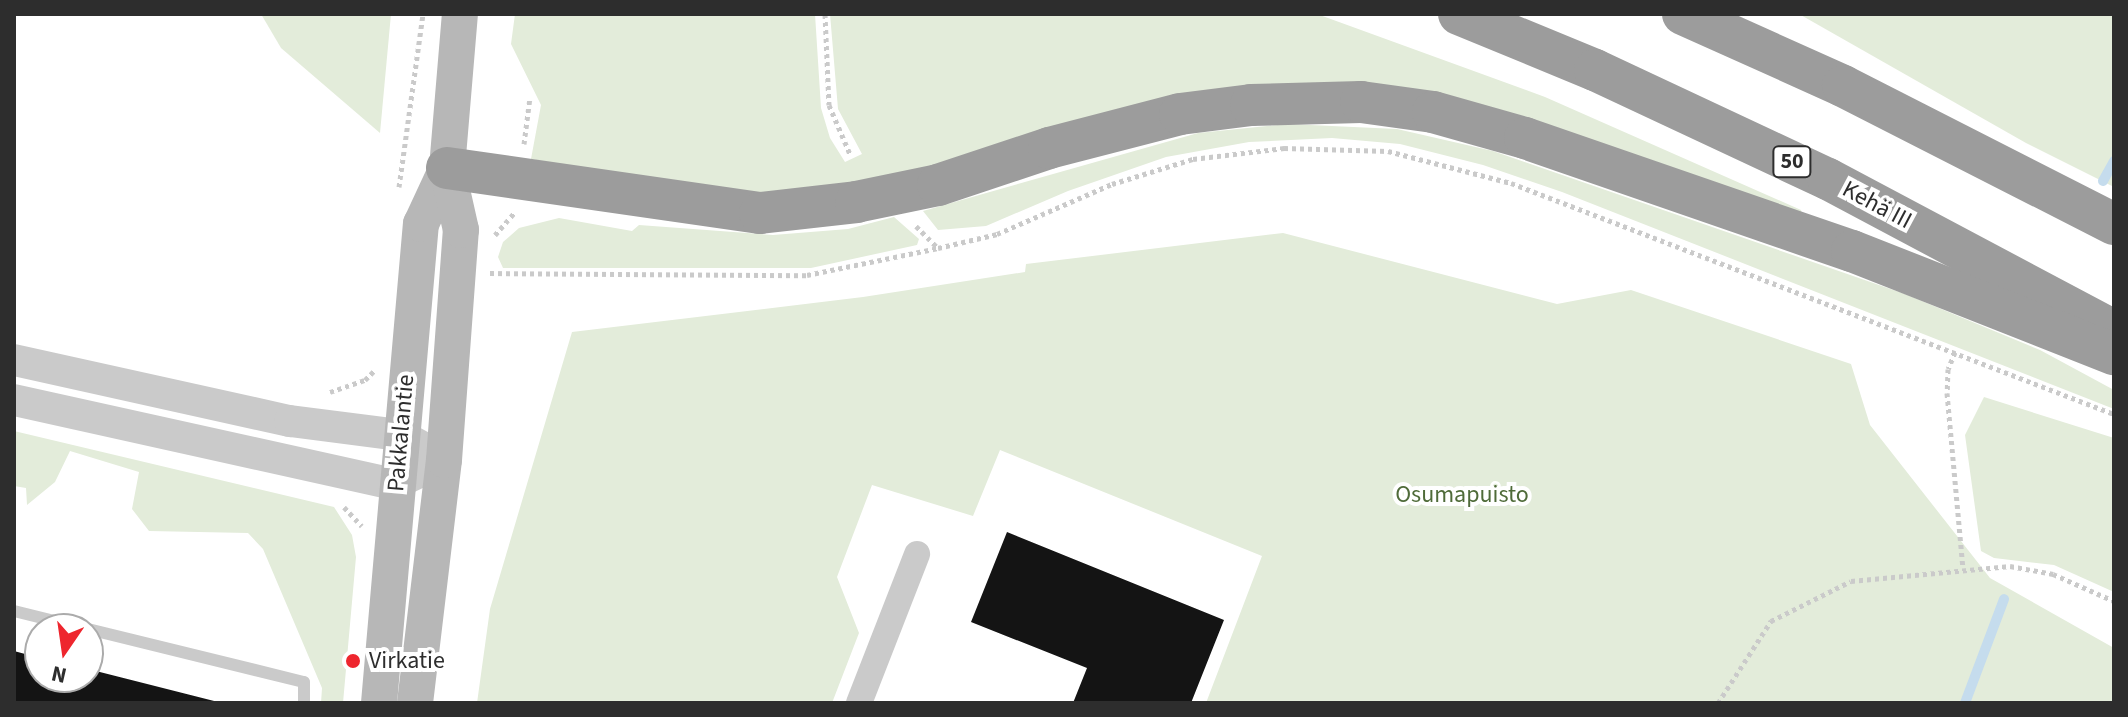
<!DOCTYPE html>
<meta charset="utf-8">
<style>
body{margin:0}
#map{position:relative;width:2128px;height:717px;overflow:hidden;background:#fff;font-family:"Source Sans 3",sans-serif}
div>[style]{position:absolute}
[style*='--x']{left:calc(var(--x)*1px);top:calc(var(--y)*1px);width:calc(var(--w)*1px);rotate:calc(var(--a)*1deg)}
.green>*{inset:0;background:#e3ecda}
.stream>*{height:10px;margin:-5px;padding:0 5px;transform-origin:5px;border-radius:5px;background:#c5dced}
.building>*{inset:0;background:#141414}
.path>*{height:5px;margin-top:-2.5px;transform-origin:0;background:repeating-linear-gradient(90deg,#cacaca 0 4px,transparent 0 8px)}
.service>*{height:12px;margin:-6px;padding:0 6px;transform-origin:6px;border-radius:6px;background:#cacaca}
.minor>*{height:26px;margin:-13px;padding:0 13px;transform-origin:13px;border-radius:13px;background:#cacaca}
.tertiary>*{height:32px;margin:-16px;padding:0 16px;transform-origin:16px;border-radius:16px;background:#cacaca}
.secondary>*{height:36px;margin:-18px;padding:0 18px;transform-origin:18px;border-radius:18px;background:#b7b7b7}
.trunk>*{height:42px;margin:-21px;padding:0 21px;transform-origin:21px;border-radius:21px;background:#9c9c9c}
.dots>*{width:22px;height:22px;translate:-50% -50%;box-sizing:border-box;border:4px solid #fff;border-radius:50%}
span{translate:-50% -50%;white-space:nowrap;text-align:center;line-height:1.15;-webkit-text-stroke:8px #fff;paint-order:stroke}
.shield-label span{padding:2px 6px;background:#fff;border:2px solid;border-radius:6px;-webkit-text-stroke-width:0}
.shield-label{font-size:22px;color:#2d2d2d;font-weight:700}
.street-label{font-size:24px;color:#2d2d2d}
.park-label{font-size:24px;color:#4f6b39}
.poi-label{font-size:24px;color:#2d2d2d}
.left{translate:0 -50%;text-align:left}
.frame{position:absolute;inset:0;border:16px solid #2d2d2d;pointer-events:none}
.north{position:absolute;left:24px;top:613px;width:80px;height:80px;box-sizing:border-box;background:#fff;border:2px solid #ababab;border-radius:50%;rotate:193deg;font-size:22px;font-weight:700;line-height:32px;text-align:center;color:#2d2d2d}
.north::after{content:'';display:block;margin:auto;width:28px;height:36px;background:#ee262e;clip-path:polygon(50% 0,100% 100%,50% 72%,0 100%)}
</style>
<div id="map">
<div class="green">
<div style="clip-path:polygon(261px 14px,391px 14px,380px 133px,281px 48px)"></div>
<div style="clip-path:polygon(515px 14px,815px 14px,821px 108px,830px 138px,845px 162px,862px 154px,838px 109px,830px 14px,1317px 14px,1545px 97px,1801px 210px,1803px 218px,1370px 89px,758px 201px,531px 159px,541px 105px,511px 44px)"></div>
<div style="clip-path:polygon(1799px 14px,2114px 14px,2114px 187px,2026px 143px)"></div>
<div style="clip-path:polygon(1288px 124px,1397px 129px,1493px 151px,1905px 294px,2040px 350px,2114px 390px,2114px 409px,1562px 192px,1483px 165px,1400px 144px,1332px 138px,1249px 142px,1166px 157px,1068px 191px,986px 226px,938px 230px,923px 211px,1198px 133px)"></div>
<div style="clip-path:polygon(894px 217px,919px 239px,917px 245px,811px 268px,503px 268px,498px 257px,503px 242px,519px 228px,559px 218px,632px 231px,639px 225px,773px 235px,848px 229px)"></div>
<div style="clip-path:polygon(1283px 233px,1557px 304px,1631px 290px,1851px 364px,1870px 425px,1990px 578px,2114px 648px,2114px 703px,1206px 703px,1262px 556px,1000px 450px,973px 516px,872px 485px,837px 577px,859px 633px,832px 703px,477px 703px,490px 609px,572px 332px,863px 297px,1025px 272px,1026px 264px)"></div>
<div style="clip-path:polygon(1984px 397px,2114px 438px,2114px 592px,2054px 565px,1994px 558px,1981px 551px,1965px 435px)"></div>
<div style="clip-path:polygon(14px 431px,334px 507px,352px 535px,356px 557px,343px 703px,321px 703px,322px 688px,263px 549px,248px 533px,149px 531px,132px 509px,139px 472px,70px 451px,55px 482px,27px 505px,26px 488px,14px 486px)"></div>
</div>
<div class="stream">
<div style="--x:2103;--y:181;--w:23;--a:-61"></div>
<div style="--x:1965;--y:703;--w:111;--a:-69.4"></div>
</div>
<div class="building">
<div style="clip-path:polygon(1007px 532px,1224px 620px,1191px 703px,1073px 703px,1087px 668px,971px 622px)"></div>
<div style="clip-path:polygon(14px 651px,40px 658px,40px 677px,88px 677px,88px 669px,222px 703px,14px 703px)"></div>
</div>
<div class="path">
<div style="--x:825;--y:14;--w:91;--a:87.5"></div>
<div style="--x:829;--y:105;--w:53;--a:66.8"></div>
<div style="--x:524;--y:144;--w:47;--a:-82.7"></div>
<div style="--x:399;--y:187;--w:174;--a:-82.1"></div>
<div style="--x:916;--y:226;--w:31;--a:45"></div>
<div style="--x:938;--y:248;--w:61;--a:-13.3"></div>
<div style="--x:997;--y:234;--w:125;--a:-23.5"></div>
<div style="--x:1112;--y:184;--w:85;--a:-17.2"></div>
<div style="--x:1193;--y:159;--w:92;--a:-6.9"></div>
<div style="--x:1284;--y:148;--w:104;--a:1.7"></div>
<div style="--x:1388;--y:151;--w:127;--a:14.6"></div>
<div style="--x:1511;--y:183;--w:646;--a:20.96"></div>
<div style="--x:495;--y:235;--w:29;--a:-49"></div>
<div style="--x:490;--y:273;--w:317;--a:0.4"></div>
<div style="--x:807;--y:275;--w:134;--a:-11.6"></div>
<div style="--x:1955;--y:352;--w:18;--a:112"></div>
<div style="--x:1948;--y:369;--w:24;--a:92"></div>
<div style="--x:1947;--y:393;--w:176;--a:84.8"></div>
<div style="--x:330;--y:392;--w:37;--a:-19"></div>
<div style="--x:365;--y:380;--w:13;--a:-45"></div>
<div style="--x:344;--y:507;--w:26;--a:47"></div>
<div style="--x:1718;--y:703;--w:98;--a:-57.1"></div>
<div style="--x:1771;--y:621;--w:89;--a:-26.6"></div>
<div style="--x:1851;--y:581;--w:160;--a:-5.4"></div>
<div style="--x:2010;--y:566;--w:44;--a:10.5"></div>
<div style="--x:2053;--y:574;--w:67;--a:23.9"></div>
</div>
<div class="service">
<div style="--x:14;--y:611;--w:75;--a:13.9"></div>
<div style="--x:88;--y:629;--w:222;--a:13.8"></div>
<div style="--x:304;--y:682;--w:21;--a:90"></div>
</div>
<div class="minor">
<div style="--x:859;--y:703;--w:160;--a:-68.7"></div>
</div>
<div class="tertiary">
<div style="--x:14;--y:360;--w:283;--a:12.5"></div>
<div style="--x:290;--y:421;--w:111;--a:7.3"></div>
<div style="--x:400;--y:435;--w:26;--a:29"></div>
<div style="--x:14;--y:400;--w:389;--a:12.5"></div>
<div style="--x:394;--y:484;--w:55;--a:-25.6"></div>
</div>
<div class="secondary">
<div style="--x:379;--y:703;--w:481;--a:-85"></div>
<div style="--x:421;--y:224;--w:62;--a:-65.1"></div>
<div style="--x:415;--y:703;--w:245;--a:-83.2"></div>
<div style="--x:444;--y:460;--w:231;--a:-85.8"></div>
<div style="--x:461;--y:230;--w:64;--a:-102.7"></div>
<div style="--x:447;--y:168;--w:155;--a:-85.2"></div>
</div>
<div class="trunk">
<div style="--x:1459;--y:14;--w:147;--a:22.4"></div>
<div style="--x:1595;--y:70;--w:257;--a:25.1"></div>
<div style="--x:1828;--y:179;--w:324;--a:28"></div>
<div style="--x:1683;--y:14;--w:175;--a:24.2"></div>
<div style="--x:1843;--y:86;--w:304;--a:27"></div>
<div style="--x:447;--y:168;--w:316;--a:8.2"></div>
<div style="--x:760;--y:213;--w:97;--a:-6.5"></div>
<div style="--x:856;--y:202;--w:84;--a:-11.7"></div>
<div style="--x:938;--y:185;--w:117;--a:-18.4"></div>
<div style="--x:1049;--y:148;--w:135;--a:-14.5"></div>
<div style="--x:1180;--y:114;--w:72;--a:-7.2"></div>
<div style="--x:1251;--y:105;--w:110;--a:-1.6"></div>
<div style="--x:1361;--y:102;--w:73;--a:7.9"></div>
<div style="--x:1433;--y:112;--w:96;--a:15.8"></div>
<div style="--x:1525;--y:138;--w:346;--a:19.1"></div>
<div style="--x:1852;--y:251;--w:282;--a:21.5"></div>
</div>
<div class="dots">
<div style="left:353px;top:661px;background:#ee262e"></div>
</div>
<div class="shield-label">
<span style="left:1792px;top:162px">50</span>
</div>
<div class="street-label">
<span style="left:1877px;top:205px;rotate:28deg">Kehä III</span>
<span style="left:401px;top:433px;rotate:-85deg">Pakkalantie</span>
</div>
<div class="park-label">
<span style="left:1462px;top:495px">Osumapuisto</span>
</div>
<div class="poi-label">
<span class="left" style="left:369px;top:661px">Virkatie</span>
</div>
<div class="frame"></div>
<div class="north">N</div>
</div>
